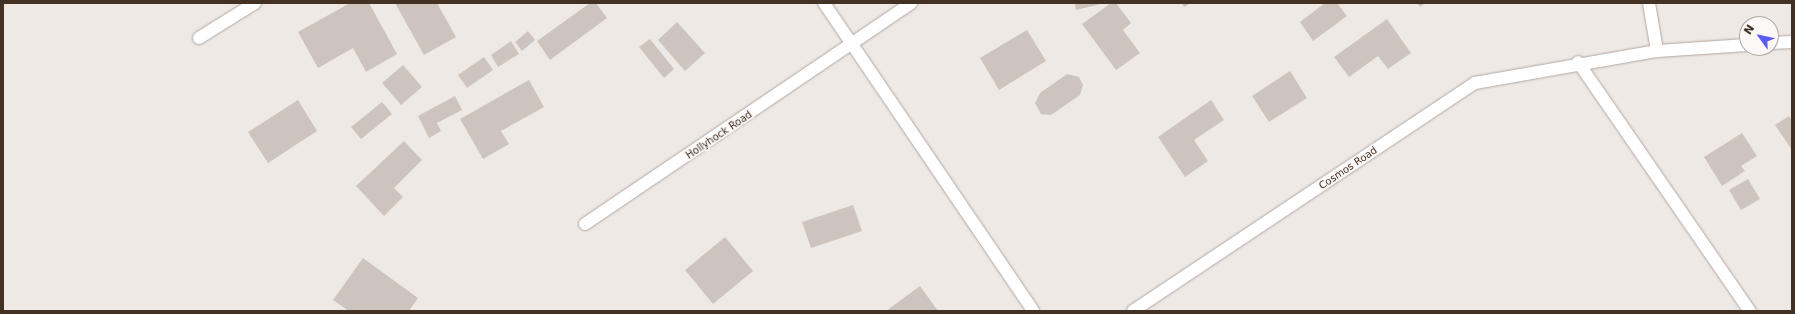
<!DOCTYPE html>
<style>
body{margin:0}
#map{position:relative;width:1795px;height:314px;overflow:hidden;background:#efe9e6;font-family:"DejaVu Sans",sans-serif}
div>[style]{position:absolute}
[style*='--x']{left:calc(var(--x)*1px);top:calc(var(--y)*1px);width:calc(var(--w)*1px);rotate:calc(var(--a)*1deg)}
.building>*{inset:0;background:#cdc4be}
.roads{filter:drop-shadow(0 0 1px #b1a7a0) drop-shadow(0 0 1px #b1a7a0)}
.street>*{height:12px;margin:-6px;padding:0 6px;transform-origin:6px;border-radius:6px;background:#fff}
span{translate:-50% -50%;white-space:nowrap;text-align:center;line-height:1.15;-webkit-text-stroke:3.5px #fbf8f7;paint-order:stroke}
.street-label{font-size:10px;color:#433223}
.frame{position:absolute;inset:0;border:4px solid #433223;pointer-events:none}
.north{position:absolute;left:1739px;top:16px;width:40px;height:40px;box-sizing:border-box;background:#fbf8f7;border:1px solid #b1a9a2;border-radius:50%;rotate:303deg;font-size:11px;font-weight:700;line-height:16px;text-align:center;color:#433223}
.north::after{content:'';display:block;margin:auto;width:14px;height:18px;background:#5b5cf8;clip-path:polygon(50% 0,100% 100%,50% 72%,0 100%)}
</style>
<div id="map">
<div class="building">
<div style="clip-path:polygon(350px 3px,369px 3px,397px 54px,366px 72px,353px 48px,318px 68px,298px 32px)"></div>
<div style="clip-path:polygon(395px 3px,437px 3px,456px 37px,424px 55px)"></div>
<div style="clip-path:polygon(590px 3px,596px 3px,607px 18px,550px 60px,537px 41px)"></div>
<div style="clip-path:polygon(1075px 3px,1101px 3px,1101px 4px,1076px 10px)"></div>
<div style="clip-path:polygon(1111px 3px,1116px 3px,1131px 23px,1123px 30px,1140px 53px,1116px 70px,1082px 24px)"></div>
<div style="clip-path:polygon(1181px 3px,1191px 3px,1184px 7px)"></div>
<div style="clip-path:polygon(1325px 3px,1337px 3px,1347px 16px,1313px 41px,1300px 22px)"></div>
<div style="clip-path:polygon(1417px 3px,1425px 3px,1420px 7px)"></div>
<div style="clip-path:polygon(1387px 19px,1411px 53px,1388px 69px,1378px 56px,1349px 77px,1334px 57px)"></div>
<div style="clip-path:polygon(677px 22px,705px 53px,685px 71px,658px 40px)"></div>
<div style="clip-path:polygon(1027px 30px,1046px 61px,999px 90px,980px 58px)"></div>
<div style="clip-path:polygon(528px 31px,535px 40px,522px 51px,515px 42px)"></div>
<div style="clip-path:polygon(650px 39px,674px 69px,664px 78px,639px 47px)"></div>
<div style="clip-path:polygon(511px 41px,519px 54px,498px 67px,491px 55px)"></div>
<div style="clip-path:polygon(484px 57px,493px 70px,467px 88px,458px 75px)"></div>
<div style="clip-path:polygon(403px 65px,422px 87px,401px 105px,382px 83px)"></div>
<div style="clip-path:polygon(1290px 71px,1307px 98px,1269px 122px,1252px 96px)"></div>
<div style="clip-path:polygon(1067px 74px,1079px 77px,1083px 85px,1080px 95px,1051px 115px,1041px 114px,1035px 103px,1040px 93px)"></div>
<div style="clip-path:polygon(529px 80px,544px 107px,501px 131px,509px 144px,483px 159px,460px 119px)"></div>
<div style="clip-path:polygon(455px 96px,462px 110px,437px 123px,441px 131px,429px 138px,418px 116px)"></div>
<div style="clip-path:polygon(298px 100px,317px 131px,268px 163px,248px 132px)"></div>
<div style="clip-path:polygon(1211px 100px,1224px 120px,1194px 140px,1208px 161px,1185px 177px,1158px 137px)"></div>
<div style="clip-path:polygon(382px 102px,392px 114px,361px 139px,351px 127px)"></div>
<div style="clip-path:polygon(1789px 116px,1792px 121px,1792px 150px,1775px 125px)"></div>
<div style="clip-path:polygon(1742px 133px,1757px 156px,1741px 166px,1745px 171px,1722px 186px,1704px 157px)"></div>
<div style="clip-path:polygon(404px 141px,422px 160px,394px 188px,403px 197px,384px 216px,356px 186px)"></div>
<div style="clip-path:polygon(1748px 179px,1760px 199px,1741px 210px,1729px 190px)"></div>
<div style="clip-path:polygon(853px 205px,862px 231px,811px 248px,802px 222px)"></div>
<div style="clip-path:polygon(725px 237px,753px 271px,713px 304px,685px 270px)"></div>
<div style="clip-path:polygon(363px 258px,418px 298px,409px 311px,349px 311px,333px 300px)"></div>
<div style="clip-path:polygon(920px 286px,938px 311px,886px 311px)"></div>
</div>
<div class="roads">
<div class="street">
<div style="--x:824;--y:3;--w:372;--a:55.8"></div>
<div style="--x:1649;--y:3;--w:49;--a:80.5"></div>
<div style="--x:199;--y:38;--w:66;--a:-32"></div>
<div style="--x:1771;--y:43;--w:21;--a:-3"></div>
<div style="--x:1578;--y:62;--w:303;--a:55.4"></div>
<div style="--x:585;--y:224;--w:394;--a:-34.1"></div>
<div style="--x:1133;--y:311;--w:411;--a:-33.7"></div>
<div style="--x:1475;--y:83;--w:185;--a:-10"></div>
<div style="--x:1657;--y:51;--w:90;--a:-3.8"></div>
</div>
</div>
<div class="street-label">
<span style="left:719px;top:135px;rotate:-34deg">Hollyhock Road</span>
<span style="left:1348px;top:168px;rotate:-34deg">Cosmos Road</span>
</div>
<div class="frame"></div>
<div class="north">N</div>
</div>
